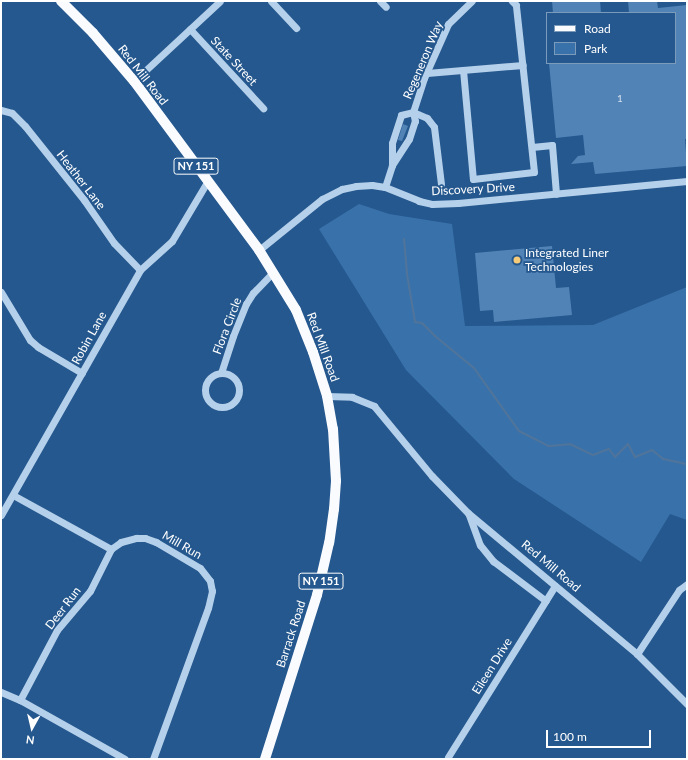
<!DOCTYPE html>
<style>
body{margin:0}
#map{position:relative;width:688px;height:760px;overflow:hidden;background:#25588e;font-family:Lato,sans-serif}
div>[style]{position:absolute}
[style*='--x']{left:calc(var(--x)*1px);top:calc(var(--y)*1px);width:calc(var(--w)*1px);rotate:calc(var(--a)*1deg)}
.green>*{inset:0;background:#3972aa}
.stream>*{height:2px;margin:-1px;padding:0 1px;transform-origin:1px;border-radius:1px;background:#51749a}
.building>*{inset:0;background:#5183b6}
.minor>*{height:7px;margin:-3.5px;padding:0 3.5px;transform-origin:3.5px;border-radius:3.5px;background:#b5d0eb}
.minor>.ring{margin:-3.5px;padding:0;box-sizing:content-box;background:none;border:7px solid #b5d0eb;border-radius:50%}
.major>*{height:10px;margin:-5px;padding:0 5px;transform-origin:5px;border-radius:5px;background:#f9fbff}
.dots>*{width:11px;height:11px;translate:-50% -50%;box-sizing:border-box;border:2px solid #25588e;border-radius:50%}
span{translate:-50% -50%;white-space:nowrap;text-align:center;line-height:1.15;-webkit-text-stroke:3.5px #25588e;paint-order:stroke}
.number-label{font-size:10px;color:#d4e0ed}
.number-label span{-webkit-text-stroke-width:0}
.shield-label span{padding:1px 3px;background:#25588e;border:1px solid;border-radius:3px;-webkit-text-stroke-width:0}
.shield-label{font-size:11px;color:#fff;font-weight:700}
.street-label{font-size:12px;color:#fff}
.poi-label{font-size:12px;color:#fff}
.left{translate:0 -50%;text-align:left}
.frame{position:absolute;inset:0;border:2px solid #fff;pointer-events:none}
.legend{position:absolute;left:546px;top:12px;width:130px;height:52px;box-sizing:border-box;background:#25588e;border:1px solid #7c9bbb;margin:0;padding:5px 7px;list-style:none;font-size:12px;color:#fff}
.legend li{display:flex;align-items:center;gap:8px;height:20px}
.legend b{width:20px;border:1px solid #7c9bbb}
.north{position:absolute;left:12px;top:708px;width:40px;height:40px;-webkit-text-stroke:3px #25588e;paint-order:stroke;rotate:188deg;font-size:11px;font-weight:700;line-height:16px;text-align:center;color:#fff}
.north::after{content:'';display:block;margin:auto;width:14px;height:18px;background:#fff;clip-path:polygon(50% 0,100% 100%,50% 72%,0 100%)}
.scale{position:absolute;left:546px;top:730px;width:105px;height:18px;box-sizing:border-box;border:2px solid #fff;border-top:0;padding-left:5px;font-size:12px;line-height:14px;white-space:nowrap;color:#fff;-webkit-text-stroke:3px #25588e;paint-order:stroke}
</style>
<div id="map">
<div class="green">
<div style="clip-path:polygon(359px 204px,389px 214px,452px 224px,465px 326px,593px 325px,687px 287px,687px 520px,670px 514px,641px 562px,514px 479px,406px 370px,319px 229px)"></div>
</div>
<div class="stream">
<div style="--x:404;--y:239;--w:35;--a:85"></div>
<div style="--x:407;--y:274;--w:49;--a:80.5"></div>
<div style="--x:415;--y:322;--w:7;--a:8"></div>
<div style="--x:422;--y:323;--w:18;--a:45"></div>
<div style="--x:435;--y:336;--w:50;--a:39.4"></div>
<div style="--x:474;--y:368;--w:77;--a:54.5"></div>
<div style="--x:519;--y:431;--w:34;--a:27"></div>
<div style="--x:549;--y:446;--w:21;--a:-5"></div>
<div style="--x:570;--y:444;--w:25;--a:26"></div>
<div style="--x:593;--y:455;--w:17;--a:-21"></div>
<div style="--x:609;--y:449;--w:10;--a:53"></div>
<div style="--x:615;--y:457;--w:18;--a:-45"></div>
<div style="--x:628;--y:444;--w:15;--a:62"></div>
<div style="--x:635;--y:457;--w:18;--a:-22"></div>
<div style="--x:652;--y:450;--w:14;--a:39"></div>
<div style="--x:663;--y:459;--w:25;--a:12"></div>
</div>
<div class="building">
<div style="clip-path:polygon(552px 1px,600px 1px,601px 13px,553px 13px)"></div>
<div style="clip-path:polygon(628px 1px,657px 1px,658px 8px,687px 5px,687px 139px,685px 139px,687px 166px,595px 174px,593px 162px,571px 164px,578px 156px,585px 155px,583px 135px,556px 138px,549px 63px,675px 63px,675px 13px,629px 13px)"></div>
<div style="clip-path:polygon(403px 124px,408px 126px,402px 141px,398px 140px)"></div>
<div style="clip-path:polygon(552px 246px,556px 288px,569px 287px,572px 315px,494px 322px,493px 310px,480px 311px,475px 253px)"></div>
</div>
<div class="minor">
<div style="--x:271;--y:1;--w:37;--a:47"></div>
<div style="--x:380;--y:1;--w:8;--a:45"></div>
<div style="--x:190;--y:29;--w:108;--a:47.3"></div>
<div style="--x:463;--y:70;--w:109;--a:84.8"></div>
<div style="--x:473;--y:179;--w:61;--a:-6.5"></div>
<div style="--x:534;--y:172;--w:168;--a:-96.2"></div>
<div style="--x:516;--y:5;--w:6;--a:-135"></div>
<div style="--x:427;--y:73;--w:96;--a:-4.8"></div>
<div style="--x:134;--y:81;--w:117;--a:-42.9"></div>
<div style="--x:1;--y:110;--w:11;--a:15"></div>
<div style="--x:12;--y:113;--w:18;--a:45"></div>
<div style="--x:25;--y:126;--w:95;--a:51.4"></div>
<div style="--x:84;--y:200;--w:52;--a:55.1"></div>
<div style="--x:114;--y:243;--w:37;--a:46"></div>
<div style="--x:413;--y:112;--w:15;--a:23"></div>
<div style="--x:427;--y:118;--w:11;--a:52"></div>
<div style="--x:434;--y:127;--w:57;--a:83"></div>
<div style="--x:532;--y:147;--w:20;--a:-6"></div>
<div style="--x:552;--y:145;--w:49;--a:85.3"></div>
<div style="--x:392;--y:165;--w:22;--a:-90"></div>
<div style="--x:392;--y:143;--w:29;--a:-72"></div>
<div style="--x:401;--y:115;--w:12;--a:-14"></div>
<div style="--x:385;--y:187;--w:23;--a:-72"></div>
<div style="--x:392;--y:165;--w:31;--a:-57"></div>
<div style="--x:409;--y:139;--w:19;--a:-72"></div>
<div style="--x:415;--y:121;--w:9;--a:-103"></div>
<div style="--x:413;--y:112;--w:36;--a:-72"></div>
<div style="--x:424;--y:78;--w:59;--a:-66"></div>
<div style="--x:448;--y:24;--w:33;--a:-44"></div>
<div style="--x:259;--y:250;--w:81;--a:-39"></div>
<div style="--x:322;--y:199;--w:22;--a:-27"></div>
<div style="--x:342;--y:189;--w:14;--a:-12"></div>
<div style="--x:356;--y:186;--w:16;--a:-4"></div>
<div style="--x:372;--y:185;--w:13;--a:9"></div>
<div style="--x:385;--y:187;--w:37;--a:22"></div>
<div style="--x:419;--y:201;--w:13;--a:13"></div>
<div style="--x:432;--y:204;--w:26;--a:-2"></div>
<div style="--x:458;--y:203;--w:230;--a:-5.5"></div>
<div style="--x:1;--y:292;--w:56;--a:58.9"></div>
<div style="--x:30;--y:340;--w:11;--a:41"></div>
<div style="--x:38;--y:347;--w:51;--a:30.6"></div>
<div style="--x:221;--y:373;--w:39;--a:-72"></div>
<div style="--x:233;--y:336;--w:35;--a:-68"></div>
<div style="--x:246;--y:304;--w:13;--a:-58"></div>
<div style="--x:253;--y:293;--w:29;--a:-46"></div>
<div class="ring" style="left:205px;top:373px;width:27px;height:27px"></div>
<div style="--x:327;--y:396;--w:25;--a:2"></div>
<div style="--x:352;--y:397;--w:24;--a:22"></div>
<div style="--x:374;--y:406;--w:91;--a:50.4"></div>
<div style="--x:432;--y:476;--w:52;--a:45.8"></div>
<div style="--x:468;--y:513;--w:220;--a:39.8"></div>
<div style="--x:637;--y:654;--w:71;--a:45"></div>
<div style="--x:13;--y:495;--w:112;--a:28.9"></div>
<div style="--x:111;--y:549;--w:12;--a:-35"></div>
<div style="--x:121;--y:542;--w:16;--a:-15"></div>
<div style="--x:136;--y:538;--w:9;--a:0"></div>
<div style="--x:145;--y:538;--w:12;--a:20"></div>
<div style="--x:156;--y:542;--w:51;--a:30.6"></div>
<div style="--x:200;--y:568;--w:16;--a:52"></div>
<div style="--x:210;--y:581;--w:10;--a:79"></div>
<div style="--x:212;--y:591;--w:17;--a:103"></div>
<div style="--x:208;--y:608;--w:161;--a:110"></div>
<div style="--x:1;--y:515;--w:282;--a:-60.4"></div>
<div style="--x:140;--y:270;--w:43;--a:-42.2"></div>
<div style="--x:172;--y:241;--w:69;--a:-59.3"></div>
<div style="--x:469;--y:515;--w:32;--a:70"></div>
<div style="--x:480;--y:545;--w:21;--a:51"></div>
<div style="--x:493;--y:561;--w:66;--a:37"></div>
<div style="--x:637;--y:654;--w:77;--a:-56.7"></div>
<div style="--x:679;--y:590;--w:10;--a:-37"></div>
<div style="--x:1;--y:692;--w:21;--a:23"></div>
<div style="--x:20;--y:700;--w:120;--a:29.3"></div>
<div style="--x:20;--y:700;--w:79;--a:-62.1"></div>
<div style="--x:57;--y:630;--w:51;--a:-49.8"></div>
<div style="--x:90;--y:591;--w:47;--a:-63.4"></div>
<div style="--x:448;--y:757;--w:202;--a:-58"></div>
</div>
<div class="major">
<div style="--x:61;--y:1;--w:45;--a:45"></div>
<div style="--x:93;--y:33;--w:63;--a:49.5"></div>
<div style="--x:134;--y:81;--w:210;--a:53.5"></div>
<div style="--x:259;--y:250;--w:70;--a:58.3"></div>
<div style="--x:296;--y:310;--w:45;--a:68"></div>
<div style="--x:313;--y:352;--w:46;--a:72.3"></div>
<div style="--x:327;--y:396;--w:34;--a:80"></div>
<div style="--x:333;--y:429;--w:52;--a:86.7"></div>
<div style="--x:336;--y:481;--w:28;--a:94"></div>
<div style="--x:334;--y:509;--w:34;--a:98"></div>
<div style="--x:329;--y:543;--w:53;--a:103"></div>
<div style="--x:317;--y:595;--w:172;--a:107.6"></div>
</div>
<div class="dots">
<div style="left:517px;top:260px;background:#f5cb79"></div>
</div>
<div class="number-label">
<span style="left:620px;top:99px">1</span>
</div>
<div class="shield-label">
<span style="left:196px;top:166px">NY 151</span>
<span style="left:321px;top:581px">NY 151</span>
</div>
<div class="street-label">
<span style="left:423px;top:60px;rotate:-67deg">Regeneron Way</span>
<span style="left:234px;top:61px;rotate:47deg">State Street</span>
<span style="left:143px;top:75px;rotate:52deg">Red Mill Road</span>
<span style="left:81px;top:180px;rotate:52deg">Heather Lane</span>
<span style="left:473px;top:189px;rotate:-3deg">Discovery Drive</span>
<span style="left:227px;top:326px;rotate:-69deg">Flora Circle</span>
<span style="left:89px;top:338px;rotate:-61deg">Robin Lane</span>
<span style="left:323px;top:347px;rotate:70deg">Red Mill Road</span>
<span style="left:182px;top:545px;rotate:30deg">Mill Run</span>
<span style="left:551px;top:566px;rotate:40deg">Red Mill Road</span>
<span style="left:63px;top:608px;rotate:-53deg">Deer Run</span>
<span style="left:291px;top:634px;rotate:-72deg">Barrack Road</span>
<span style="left:492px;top:666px;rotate:-58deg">Eileen Drive</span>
</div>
<div class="poi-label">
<span class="left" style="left:525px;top:260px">Integrated Liner<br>Technologies</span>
</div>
<div class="frame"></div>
<ul class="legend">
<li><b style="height:5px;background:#f9fbff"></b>Road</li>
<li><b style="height:11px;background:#3972aa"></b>Park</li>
</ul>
<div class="north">N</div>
<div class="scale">100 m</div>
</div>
